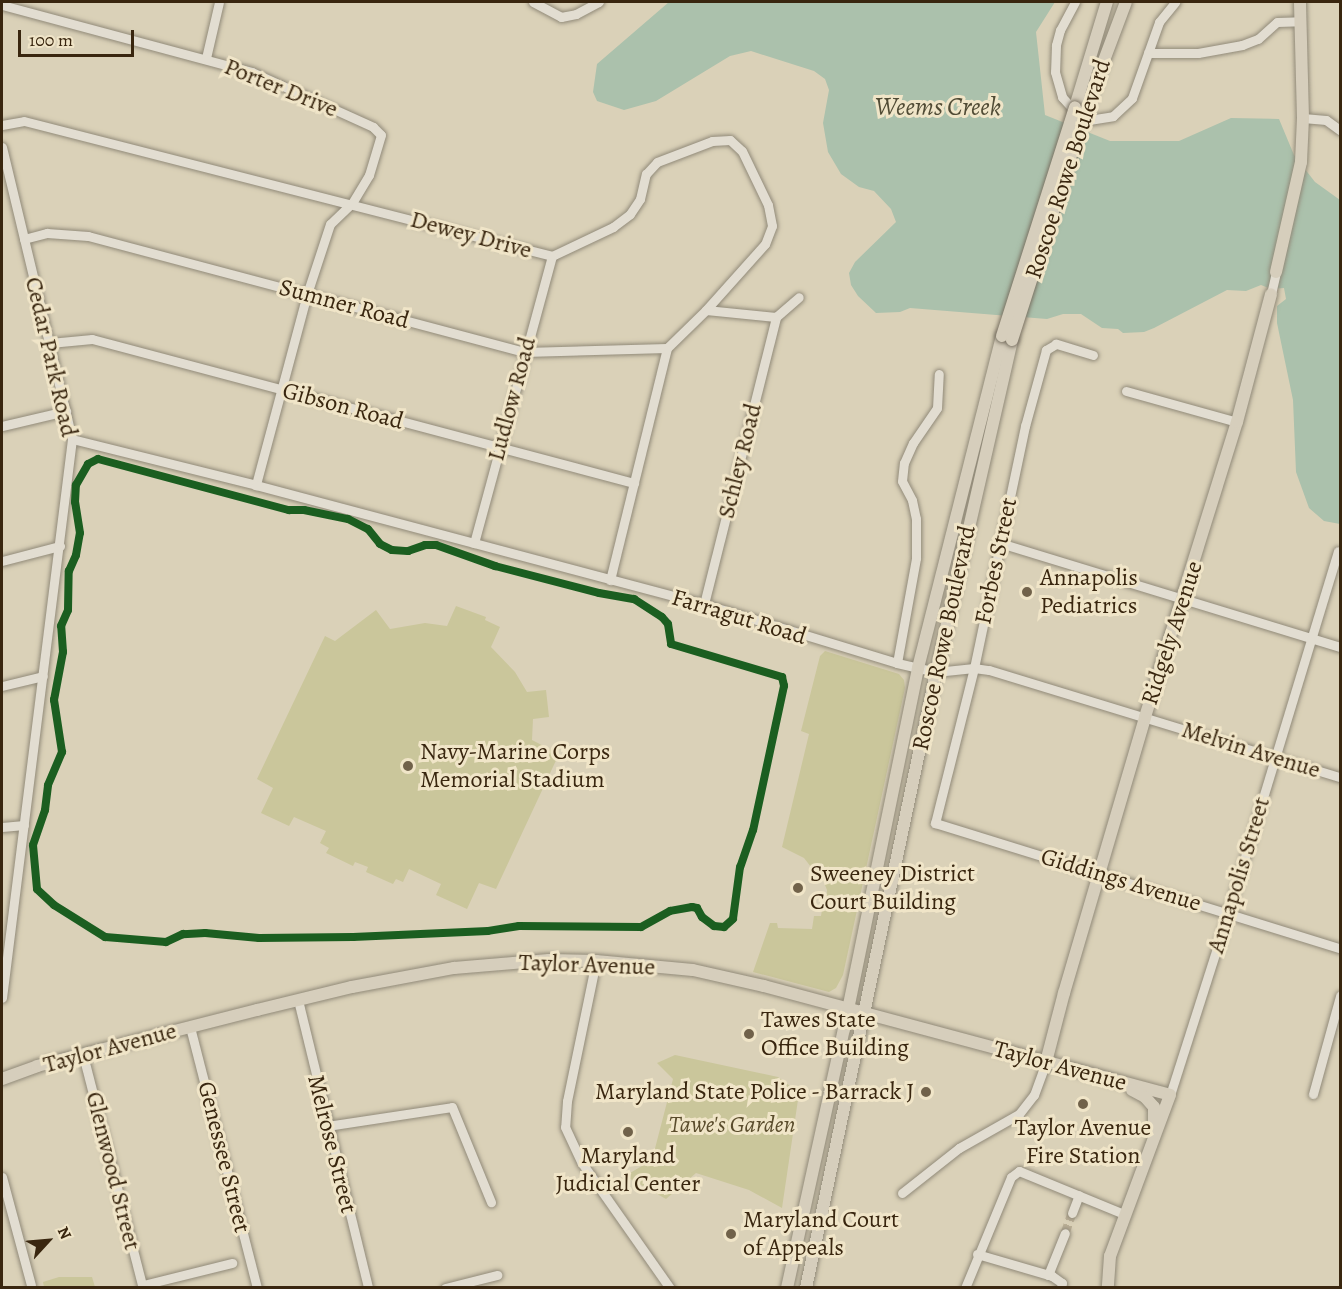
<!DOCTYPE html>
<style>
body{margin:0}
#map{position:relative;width:1342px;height:1289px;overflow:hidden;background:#dad1b8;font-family:Alegreya,serif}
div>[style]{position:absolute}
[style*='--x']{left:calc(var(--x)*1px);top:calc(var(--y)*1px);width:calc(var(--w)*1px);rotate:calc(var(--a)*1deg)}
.green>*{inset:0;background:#cac69b}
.water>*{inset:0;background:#abc1ac}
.minor-tunnel>*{height:9px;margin-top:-4.5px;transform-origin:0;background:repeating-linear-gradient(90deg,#baaf96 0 9px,transparent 0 13.5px)}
.roads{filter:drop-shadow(0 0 2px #918a79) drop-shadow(0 0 2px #918a79)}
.minor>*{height:9px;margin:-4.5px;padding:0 4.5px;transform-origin:4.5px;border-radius:4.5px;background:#e2ddd1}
.major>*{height:12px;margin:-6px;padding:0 6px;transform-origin:6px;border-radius:6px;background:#d6cebc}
.bridges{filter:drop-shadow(0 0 2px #7a7263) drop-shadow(0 0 2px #7a7263)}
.major-bridge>*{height:12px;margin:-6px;padding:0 6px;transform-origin:6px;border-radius:6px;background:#d6cebc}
.cycleway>*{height:8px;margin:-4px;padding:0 4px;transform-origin:4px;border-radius:4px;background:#1b5e20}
.dots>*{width:16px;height:16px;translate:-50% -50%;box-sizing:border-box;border:3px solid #f0e5c8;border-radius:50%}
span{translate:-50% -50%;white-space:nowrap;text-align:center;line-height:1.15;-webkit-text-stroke:6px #f0e5c8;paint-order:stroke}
.street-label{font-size:24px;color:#39260f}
.poi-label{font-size:24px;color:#39260f}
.left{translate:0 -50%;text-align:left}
.right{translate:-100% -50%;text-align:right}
.park-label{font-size:24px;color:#5a4c2c;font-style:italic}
.water-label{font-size:26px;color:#504b35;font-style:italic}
.frame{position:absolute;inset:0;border:3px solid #39260f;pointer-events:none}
.north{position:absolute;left:18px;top:1211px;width:60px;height:60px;-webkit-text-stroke:4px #f0e5c8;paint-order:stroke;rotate:64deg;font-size:16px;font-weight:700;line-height:24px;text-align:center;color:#39260f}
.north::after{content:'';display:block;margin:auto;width:21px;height:27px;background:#39260f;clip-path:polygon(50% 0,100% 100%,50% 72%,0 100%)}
.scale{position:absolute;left:18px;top:30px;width:116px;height:27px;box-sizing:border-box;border:3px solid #39260f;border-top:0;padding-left:8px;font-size:18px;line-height:21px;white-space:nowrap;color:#39260f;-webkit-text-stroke:4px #f0e5c8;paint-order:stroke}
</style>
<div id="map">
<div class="green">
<div style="clip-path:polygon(456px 606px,486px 617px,485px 620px,500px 627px,491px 647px,515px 672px,527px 692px,546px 690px,549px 717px,533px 719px,532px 740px,559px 754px,496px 889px,479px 883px,467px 909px,436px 895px,441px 884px,409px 869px,403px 882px,396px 879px,393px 884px,366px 872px,368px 867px,355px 862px,353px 866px,326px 853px,329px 848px,320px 843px,326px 831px,294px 817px,289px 826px,261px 813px,273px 788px,257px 779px,325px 636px,335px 641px,376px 610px,390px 629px,425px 623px,447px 626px)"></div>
<div style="clip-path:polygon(825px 651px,899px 674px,904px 680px,905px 688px,843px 975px,836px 988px,829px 992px,753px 972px,770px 923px,777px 923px,778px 928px,812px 929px,814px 916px,821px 916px,822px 910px,826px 909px,827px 890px,819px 870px,815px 872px,804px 858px,782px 847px,809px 734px,801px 731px,820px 656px)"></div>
<div style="clip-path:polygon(675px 1055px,778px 1077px,799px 1093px,782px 1208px,749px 1190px,696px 1173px,666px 1199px,625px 1176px,652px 1160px,673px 1079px,657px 1063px)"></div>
<div style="clip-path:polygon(59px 1277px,92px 1277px,95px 1287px,44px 1287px,43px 1282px)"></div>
</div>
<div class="water">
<div style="clip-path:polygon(669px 2px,1055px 2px,1036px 32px,1045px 115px,1110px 141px,1179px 141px,1231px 118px,1279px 119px,1294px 155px,1315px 182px,1340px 200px,1340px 524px,1324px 521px,1309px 508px,1296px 472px,1293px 400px,1277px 323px,1277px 306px,1286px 299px,1284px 288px,1271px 289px,1261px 285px,1246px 291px,1227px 290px,1154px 328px,1144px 332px,1123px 333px,1118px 329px,1102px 328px,1081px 314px,1063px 314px,1047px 319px,910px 308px,900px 312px,876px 313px,858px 296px,851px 285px,849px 273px,855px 262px,896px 222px,891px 209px,874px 191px,859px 187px,841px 174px,828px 152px,823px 123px,829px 90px,825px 79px,814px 71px,751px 51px,730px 56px,656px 101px,624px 110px,597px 101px,593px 92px,597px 64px)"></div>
</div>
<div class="minor-tunnel">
<div style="--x:1065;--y:1233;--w:21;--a:-71"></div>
</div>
<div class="roads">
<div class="minor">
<div style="--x:533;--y:2;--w:32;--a:28"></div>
<div style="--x:561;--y:17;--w:15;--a:-11"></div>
<div style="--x:576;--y:14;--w:26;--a:-28"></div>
<div style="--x:1075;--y:2;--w:32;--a:118"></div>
<div style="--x:1060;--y:30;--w:16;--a:105"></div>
<div style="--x:1056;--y:45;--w:27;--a:92"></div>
<div style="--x:1055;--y:72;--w:26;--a:74"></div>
<div style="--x:1062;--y:97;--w:24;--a:48"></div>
<div style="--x:1078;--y:115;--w:12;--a:24"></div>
<div style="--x:1089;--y:120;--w:24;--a:-9"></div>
<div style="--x:1113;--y:116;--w:26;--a:-43"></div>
<div style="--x:1132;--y:98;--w:81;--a:-70.4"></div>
<div style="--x:1159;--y:22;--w:26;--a:-51"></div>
<div style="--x:2;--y:5;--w:259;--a:15"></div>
<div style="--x:252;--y:72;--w:133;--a:24.4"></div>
<div style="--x:373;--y:127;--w:11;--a:45"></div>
<div style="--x:381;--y:135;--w:42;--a:106.7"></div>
<div style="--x:369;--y:175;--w:33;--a:121"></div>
<div style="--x:352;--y:203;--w:30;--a:136"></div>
<div style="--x:330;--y:224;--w:74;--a:108.2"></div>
<div style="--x:307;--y:294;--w:198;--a:105"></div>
<div style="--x:1148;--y:53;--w:50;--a:0"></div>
<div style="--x:1198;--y:53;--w:45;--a:-10.3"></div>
<div style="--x:1242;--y:45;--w:17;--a:-21"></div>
<div style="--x:1258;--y:39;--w:25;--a:-42"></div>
<div style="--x:1277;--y:22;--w:24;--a:-2"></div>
<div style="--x:206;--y:58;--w:57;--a:-76.9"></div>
<div style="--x:1303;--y:118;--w:23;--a:5"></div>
<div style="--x:1326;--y:120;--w:17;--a:36"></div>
<div style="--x:2;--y:125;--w:22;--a:-10"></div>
<div style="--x:24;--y:121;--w:545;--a:14.34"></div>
<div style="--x:552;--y:256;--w:68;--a:-25.4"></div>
<div style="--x:613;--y:227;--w:21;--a:-37"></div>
<div style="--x:630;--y:214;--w:18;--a:-56"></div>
<div style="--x:640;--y:199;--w:26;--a:-77"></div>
<div style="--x:646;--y:174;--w:16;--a:-47"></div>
<div style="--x:657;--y:162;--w:59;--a:-20.9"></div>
<div style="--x:712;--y:141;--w:18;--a:-3"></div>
<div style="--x:730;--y:140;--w:16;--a:43"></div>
<div style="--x:742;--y:151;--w:60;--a:64.3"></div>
<div style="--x:768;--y:205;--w:21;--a:79"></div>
<div style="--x:772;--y:226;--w:19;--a:111"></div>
<div style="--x:765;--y:244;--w:89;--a:131.8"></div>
<div style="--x:706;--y:310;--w:54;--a:135.7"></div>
<div style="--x:667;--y:348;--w:239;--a:103.8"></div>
<div style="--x:2;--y:147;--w:300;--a:76.5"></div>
<div style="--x:72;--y:439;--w:563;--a:97.14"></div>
<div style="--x:24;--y:239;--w:24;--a:-15"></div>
<div style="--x:47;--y:233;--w:41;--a:4.2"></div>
<div style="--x:88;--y:236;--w:451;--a:14.9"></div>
<div style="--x:524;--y:352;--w:143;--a:-1.6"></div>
<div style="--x:1271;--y:294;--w:23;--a:-77"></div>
<div style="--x:706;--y:310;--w:70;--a:5.7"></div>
<div style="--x:776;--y:317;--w:30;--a:-41"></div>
<div style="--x:50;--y:343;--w:42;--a:-5.4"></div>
<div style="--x:92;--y:339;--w:561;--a:14.88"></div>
<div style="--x:1093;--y:355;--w:39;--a:-163"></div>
<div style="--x:1056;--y:344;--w:12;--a:149"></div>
<div style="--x:1046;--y:350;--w:79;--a:105.4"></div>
<div style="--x:1025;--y:426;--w:247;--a:101.9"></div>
<div style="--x:974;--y:668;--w:160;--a:104.1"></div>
<div style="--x:935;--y:823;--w:424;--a:17.2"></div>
<div style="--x:1126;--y:391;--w:115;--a:15.6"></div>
<div style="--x:2;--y:426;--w:66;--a:-13.2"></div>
<div style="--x:72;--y:439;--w:190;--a:14"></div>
<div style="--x:256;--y:485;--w:464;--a:14.9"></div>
<div style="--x:704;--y:604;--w:202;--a:17"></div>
<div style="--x:897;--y:663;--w:40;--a:13"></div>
<div style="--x:936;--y:672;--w:38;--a:-6"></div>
<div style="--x:974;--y:668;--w:15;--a:8"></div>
<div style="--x:989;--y:670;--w:367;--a:17"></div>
<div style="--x:474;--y:543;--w:297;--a:-74.8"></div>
<div style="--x:1000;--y:543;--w:356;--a:17"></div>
<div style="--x:2;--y:561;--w:60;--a:-14.5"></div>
<div style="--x:704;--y:604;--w:296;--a:-75.9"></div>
<div style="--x:897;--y:663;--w:107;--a:-79.7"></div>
<div style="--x:916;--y:558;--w:39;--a:-90"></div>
<div style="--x:916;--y:519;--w:19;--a:-102"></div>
<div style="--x:912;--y:500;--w:21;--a:-118"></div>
<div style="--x:902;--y:481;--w:18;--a:-84"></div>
<div style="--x:904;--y:463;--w:22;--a:-66"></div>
<div style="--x:913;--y:443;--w:42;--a:-55.6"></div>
<div style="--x:937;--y:408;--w:34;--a:-87"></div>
<div style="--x:2;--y:686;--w:42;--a:-13.7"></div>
<div style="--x:2;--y:827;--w:22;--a:-5"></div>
<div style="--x:596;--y:961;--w:143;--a:101.7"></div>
<div style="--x:567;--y:1101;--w:26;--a:94"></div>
<div style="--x:565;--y:1127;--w:40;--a:65"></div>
<div style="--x:582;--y:1163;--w:153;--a:54.9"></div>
<div style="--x:298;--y:1000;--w:296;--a:76.3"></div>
<div style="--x:190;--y:1027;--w:269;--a:75.6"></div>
<div style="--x:83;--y:1055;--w:241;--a:75.6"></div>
<div style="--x:1313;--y:1094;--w:102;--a:-74.6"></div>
<div style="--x:1170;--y:1095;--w:191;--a:-72.3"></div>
<div style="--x:1228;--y:913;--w:378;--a:-73.1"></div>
<div style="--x:327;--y:1126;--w:126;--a:-8.6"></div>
<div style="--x:452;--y:1107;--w:103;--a:67.7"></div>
<div style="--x:2;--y:1177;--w:112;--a:75"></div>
<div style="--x:902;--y:1193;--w:73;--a:-38.3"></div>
<div style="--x:959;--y:1148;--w:69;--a:-29.5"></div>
<div style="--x:1019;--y:1114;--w:24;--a:-52"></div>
<div style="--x:1034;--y:1095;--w:35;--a:-70"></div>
<div style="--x:1072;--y:1213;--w:19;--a:-69"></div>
<div style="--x:977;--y:1254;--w:78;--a:16.3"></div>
<div style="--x:1052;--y:1276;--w:12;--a:35"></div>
<div style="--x:1062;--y:1283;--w:5;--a:101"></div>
<div style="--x:1048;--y:1275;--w:45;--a:-68"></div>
<div style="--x:143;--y:1285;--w:92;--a:-13.9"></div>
<div style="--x:445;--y:1288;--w:54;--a:-14"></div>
<div style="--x:965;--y:1288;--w:120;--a:-67.5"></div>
<div style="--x:1011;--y:1177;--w:10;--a:-37"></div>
<div style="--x:1019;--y:1171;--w:113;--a:22.3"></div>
</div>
<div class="major">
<div style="--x:1075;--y:107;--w:110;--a:-73.1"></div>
<div style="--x:1085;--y:111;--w:116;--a:-69.4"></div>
<div style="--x:1276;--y:272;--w:113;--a:-77.2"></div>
<div style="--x:1301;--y:162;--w:44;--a:-87.4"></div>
<div style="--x:1303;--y:118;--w:116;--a:-91.5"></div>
<div style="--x:1046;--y:1062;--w:71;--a:-75.4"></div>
<div style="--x:1064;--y:993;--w:288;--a:-73.6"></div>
<div style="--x:1145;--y:717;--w:309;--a:-72.7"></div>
<div style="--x:1237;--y:422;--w:132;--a:-75.1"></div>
<div style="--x:2;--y:1079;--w:37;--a:-20"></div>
<div style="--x:37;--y:1066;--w:227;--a:-14.3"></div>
<div style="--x:257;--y:1010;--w:98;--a:-13.6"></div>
<div style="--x:352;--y:987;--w:104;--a:-10.6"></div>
<div style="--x:454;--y:968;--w:95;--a:-4.8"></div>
<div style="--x:549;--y:960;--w:47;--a:1.2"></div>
<div style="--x:596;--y:961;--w:97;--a:5.3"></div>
<div style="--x:693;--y:970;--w:73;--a:12.7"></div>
<div style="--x:764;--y:986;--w:420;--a:15"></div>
<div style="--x:1170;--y:1095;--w:172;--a:110.4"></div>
<div style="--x:1110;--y:1256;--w:32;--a:94"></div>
<div style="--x:1132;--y:1090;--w:15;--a:28"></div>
<div style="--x:1145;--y:1097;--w:13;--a:48"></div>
<div style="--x:1154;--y:1107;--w:20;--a:90"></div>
<div style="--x:787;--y:1288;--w:265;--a:-77.6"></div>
<div style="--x:844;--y:1029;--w:369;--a:-78.4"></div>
<div style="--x:918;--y:668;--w:342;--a:-75.8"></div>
<div style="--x:806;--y:1288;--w:630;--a:-78.08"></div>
<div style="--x:936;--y:672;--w:341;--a:-77.1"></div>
</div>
</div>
<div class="bridges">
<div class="major-bridge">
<div style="--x:1002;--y:336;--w:240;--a:-72.3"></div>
<div style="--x:1012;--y:340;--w:240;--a:-72.3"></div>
</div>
</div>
<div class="cycleway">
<div style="--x:98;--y:459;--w:198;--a:15"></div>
<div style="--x:289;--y:510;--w:15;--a:0"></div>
<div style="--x:304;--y:510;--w:45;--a:11.6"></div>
<div style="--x:348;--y:519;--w:22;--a:27"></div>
<div style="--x:368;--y:529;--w:19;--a:51"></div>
<div style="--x:380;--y:544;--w:13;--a:27"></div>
<div style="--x:392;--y:550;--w:16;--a:4"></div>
<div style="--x:408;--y:551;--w:18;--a:-19"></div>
<div style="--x:425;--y:545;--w:11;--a:0"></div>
<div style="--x:436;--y:545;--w:63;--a:19.6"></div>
<div style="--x:495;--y:566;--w:107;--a:14.6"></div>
<div style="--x:599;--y:593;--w:36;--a:10"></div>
<div style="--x:634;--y:599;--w:33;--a:33"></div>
<div style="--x:662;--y:617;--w:9;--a:49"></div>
<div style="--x:668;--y:624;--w:20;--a:81"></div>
<div style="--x:671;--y:644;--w:116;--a:16.6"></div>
<div style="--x:782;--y:677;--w:9;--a:77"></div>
<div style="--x:784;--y:686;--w:147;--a:102.1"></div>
<div style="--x:753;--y:830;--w:39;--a:109"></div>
<div style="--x:740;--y:867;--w:52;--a:97.7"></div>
<div style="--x:733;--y:919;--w:12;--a:138"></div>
<div style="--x:724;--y:927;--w:10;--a:-174"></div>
<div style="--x:714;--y:926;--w:15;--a:-143"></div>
<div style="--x:702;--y:917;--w:10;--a:-119"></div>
<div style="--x:697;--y:908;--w:5;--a:-169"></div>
<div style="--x:692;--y:907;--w:22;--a:170"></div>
<div style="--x:670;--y:911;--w:33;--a:151"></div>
<div style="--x:641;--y:927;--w:122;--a:-179.5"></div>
<div style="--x:519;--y:926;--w:31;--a:171"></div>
<div style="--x:488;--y:931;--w:135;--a:177.5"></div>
<div style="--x:353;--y:937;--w:94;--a:179.4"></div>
<div style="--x:259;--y:938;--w:54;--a:-174.7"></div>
<div style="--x:205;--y:933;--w:22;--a:177"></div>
<div style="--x:183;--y:934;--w:19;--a:155"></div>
<div style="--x:166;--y:942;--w:61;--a:-175.3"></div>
<div style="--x:105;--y:937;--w:60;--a:-147.9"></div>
<div style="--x:54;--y:905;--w:23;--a:-137"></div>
<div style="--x:37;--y:889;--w:44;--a:-95.2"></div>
<div style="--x:33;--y:845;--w:37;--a:-71"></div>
<div style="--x:45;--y:810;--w:25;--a:-83"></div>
<div style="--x:48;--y:785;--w:36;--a:-67"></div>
<div style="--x:62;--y:752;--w:53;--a:-98.7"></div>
<div style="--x:54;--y:700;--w:49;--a:-79.4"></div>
<div style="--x:63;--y:652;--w:26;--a:-94"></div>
<div style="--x:61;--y:626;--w:17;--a:-66"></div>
<div style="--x:68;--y:610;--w:39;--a:-89"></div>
<div style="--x:69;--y:571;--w:17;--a:-66"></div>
<div style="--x:76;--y:555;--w:22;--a:-80"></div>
<div style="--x:80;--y:533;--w:31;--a:-99"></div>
<div style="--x:75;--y:502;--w:17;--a:-87"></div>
<div style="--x:76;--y:485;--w:24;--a:-60"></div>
<div style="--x:88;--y:464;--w:11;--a:-27"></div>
</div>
<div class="dots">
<div style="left:1027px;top:592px;background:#71624a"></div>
<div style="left:408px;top:766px;background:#71624a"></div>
<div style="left:798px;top:888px;background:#71624a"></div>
<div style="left:749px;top:1034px;background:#71624a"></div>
<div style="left:926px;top:1092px;background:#71624a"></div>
<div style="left:1083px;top:1104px;background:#71624a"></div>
<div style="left:628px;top:1132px;background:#71624a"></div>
<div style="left:731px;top:1234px;background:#71624a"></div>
</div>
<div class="street-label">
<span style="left:281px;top:88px;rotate:22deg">Porter Drive</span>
<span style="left:1068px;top:169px;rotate:-72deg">Roscoe Rowe Boulevard</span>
<span style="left:471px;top:235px;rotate:15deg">Dewey Drive</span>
<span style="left:344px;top:304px;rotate:15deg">Sumner Road</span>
<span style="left:51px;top:357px;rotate:77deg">Cedar Park Road</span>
<span style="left:512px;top:399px;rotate:-75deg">Ludlow Road</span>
<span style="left:343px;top:406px;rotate:15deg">Gibson Road</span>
<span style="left:740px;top:461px;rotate:-76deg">Schley Road</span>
<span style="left:996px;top:561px;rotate:-78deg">Forbes Street</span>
<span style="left:739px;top:617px;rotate:17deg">Farragut Road</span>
<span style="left:1172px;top:633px;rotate:-72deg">Ridgely Avenue</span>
<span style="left:944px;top:638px;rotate:-78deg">Roscoe Rowe Boulevard</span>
<span style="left:1251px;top:750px;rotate:17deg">Melvin Avenue</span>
<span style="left:1239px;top:875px;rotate:-73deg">Annapolis Street</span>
<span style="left:1121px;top:880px;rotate:17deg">Giddings Avenue</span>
<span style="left:587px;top:965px;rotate:2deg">Taylor Avenue</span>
<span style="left:110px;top:1048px;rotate:-15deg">Taylor Avenue</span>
<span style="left:1060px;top:1066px;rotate:15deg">Taylor Avenue</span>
<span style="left:332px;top:1144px;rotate:76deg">Melrose Street</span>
<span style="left:224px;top:1157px;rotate:76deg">Genessee Street</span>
<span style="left:113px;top:1171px;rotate:76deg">Glenwood Street</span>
</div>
<div class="poi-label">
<span class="left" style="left:1040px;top:592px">Annapolis<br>Pediatrics</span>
<span class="left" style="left:420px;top:766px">Navy-Marine Corps<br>Memorial Stadium</span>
<span class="left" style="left:810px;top:888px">Sweeney District<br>Court Building</span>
<span class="left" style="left:761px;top:1034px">Tawes State<br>Office Building</span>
<span class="right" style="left:914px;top:1092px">Maryland State Police - Barrack J</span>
<span style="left:1083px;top:1142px">Taylor Avenue<br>Fire Station</span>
<span style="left:628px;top:1170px">Maryland<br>Judicial Center</span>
<span class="left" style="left:743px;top:1234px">Maryland Court<br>of Appeals</span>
</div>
<div class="park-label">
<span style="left:732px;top:1125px">Tawe's Garden</span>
</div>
<div class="water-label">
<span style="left:938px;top:107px">Weems Creek</span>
</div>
<div class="frame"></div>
<div class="north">N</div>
<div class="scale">100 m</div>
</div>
